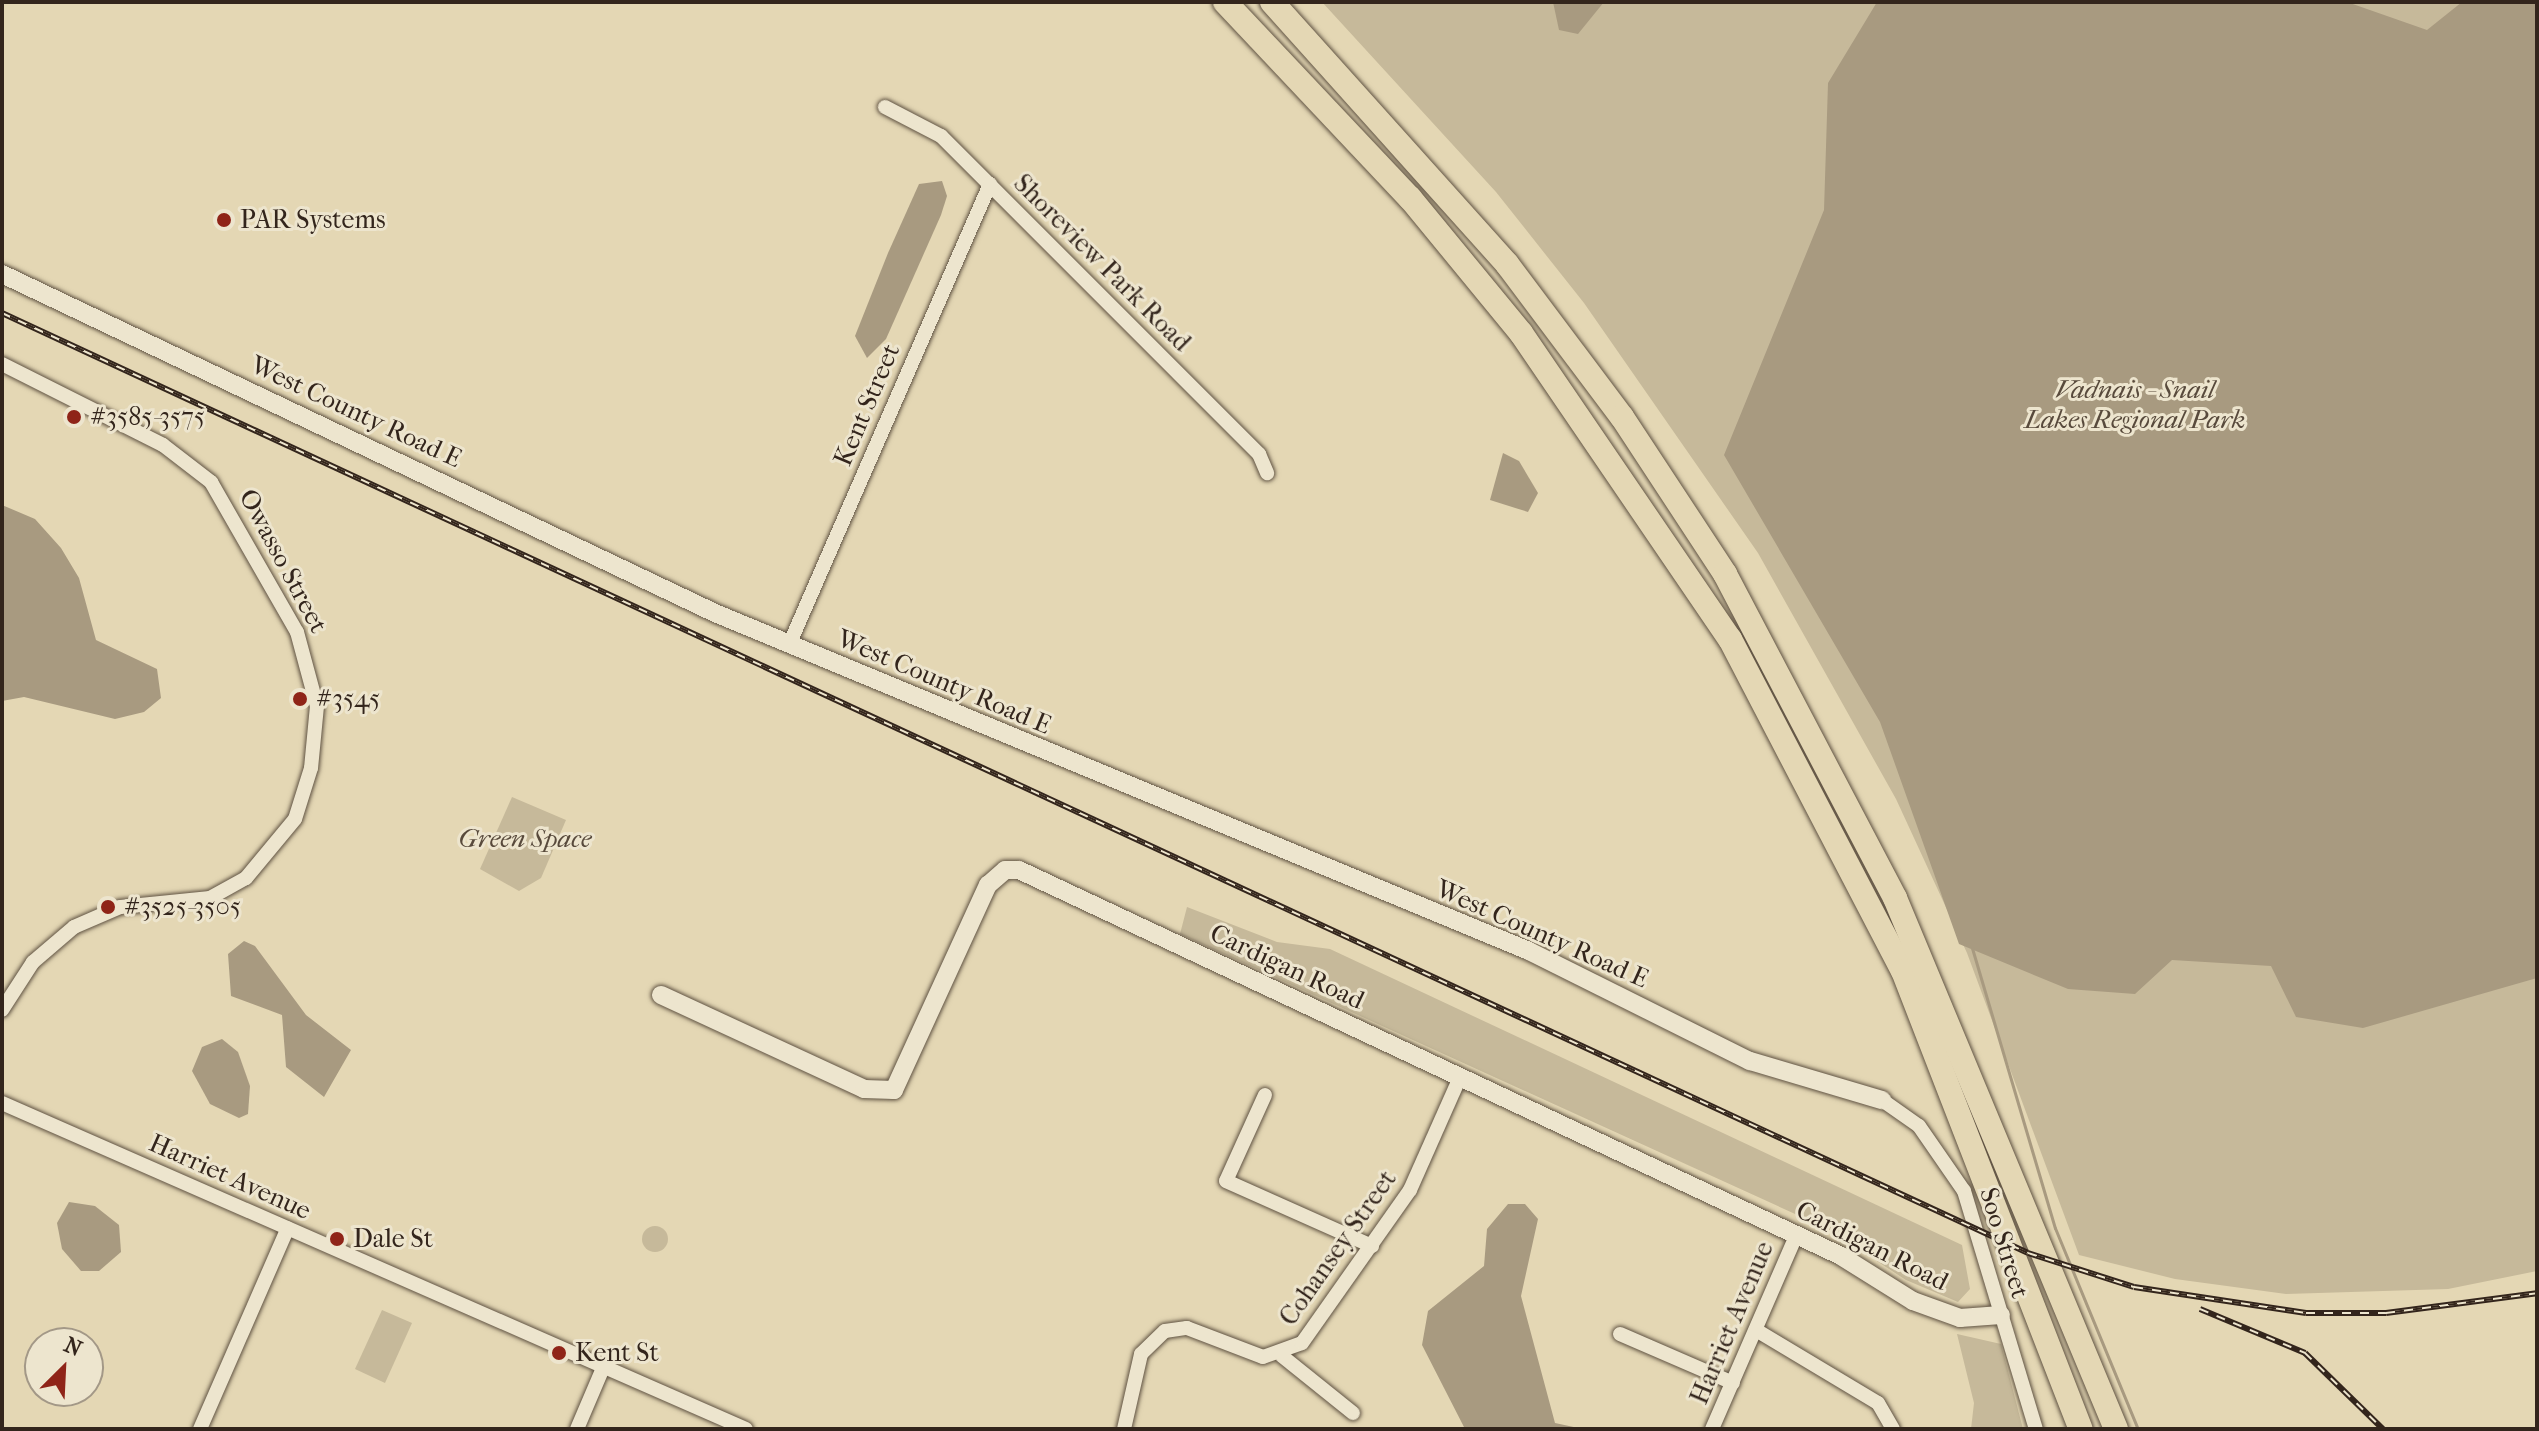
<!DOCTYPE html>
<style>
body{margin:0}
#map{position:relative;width:2539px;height:1431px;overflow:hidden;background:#e4d7b4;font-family:"IM FELL French Canon",serif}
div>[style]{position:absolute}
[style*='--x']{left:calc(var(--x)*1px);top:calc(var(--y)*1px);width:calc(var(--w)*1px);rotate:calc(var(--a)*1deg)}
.green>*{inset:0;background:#c6b99a}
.round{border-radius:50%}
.water>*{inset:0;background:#a89a80}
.stream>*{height:3px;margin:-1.5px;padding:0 1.5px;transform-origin:1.5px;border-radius:1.5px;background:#a89a80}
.roads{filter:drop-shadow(0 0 2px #5f5242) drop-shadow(0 0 2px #5f5242)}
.street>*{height:14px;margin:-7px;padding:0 7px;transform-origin:7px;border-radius:7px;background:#ede5ce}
.secondary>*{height:18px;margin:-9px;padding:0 9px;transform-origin:9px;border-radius:9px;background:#ede5ce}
.highway>*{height:24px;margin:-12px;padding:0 12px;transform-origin:12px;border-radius:12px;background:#e4d7b4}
.rail>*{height:6px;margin-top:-3px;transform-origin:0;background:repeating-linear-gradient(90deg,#ede5ce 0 9px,#33251c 0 18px);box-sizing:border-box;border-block:2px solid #33251c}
.dots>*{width:22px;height:22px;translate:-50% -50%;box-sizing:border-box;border:4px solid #ede5ce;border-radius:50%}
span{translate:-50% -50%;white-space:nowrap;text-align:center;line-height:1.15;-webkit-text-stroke:6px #ede5ce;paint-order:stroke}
.poi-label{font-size:26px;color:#33251c}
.left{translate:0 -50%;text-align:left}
.street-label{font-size:26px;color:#33251c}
.park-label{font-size:26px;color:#584a3c;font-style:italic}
.frame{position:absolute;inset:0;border:4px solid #33251c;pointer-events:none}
.north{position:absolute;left:24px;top:1327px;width:80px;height:80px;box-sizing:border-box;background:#ede5ce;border:2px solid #a39887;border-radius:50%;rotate:24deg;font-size:22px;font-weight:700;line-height:32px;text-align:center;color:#33251c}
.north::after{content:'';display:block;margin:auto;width:28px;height:36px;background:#8f2418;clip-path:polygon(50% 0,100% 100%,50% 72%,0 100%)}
</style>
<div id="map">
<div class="green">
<div style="clip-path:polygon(1322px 2px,2537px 2px,2537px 1271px,2448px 1289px,2286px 1294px,2175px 1279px,2079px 1255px,1967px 953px,1896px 799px,1758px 553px,1584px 303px,1496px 192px)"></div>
<div style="clip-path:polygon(512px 797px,566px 820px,541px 878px,519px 891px,480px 869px)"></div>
<div style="clip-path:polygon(1187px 907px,1277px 942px,1330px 949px,1962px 1245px,1970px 1289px,1958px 1302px,1906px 1280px,1826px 1228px,1180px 934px)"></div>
<div class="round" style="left:642px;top:1226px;width:26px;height:26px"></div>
<div style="clip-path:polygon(382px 1310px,412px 1323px,385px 1383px,355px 1369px)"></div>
<div style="clip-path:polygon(1957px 1334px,2001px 1344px,2023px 1429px,1971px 1429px,1974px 1403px)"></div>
</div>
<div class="water">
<div style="clip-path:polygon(1553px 2px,1604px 2px,1578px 34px,1559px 30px)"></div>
<div style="clip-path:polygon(1877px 2px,2347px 2px,2427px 30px,2462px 2px,2537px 2px,2537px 978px,2363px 1028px,2296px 1017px,2271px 966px,2172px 960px,2135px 994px,2068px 989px,1959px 944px,1880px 722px,1724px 455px,1824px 210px,1828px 83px)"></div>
<div style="clip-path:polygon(942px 181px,947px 196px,941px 215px,886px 339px,867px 358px,855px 336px,888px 253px,919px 184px)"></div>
<div style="clip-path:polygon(1503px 453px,1519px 461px,1538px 493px,1528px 512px,1490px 500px)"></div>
<div style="clip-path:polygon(2px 505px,35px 519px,61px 548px,79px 578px,96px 640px,157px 669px,161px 698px,144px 712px,115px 719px,24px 697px,2px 701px)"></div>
<div style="clip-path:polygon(244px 941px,255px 946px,306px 1015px,351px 1050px,324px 1097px,286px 1067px,282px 1015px,231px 996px,228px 954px)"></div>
<div style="clip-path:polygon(222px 1039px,238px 1052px,250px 1086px,248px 1114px,239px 1118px,210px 1104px,192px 1071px,202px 1047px)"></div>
<div style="clip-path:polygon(69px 1202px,95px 1206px,119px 1225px,121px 1252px,99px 1271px,81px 1271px,62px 1249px,57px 1223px)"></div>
<div style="clip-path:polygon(1508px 1204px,1525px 1204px,1538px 1219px,1521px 1296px,1555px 1423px,1583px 1429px,1465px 1429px,1422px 1345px,1428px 1311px,1484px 1266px,1487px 1229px)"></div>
</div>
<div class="stream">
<div style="--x:1972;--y:948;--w:292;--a:73.5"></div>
<div style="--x:2055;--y:1228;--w:217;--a:67.6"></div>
</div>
<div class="roads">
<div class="street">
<div style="--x:885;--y:107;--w:63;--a:27.4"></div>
<div style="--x:941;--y:136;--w:450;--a:45"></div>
<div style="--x:1259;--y:454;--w:21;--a:67"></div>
<div style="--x:2;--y:364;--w:180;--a:26.7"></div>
<div style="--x:163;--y:445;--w:61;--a:37.6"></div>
<div style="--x:211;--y:482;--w:173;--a:60.2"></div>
<div style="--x:297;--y:632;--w:77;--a:74.9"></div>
<div style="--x:317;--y:706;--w:62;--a:95.5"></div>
<div style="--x:311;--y:768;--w:53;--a:107.4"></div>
<div style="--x:295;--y:819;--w:77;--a:129.7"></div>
<div style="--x:246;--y:878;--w:41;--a:150.9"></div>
<div style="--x:210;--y:898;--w:90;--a:174.3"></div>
<div style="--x:120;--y:907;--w:50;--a:156.5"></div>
<div style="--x:74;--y:927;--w:54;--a:139.5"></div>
<div style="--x:33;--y:962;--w:57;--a:122.9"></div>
<div style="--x:789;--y:645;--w:503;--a:-66.44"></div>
<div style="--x:1265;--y:1095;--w:94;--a:114.4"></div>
<div style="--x:1226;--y:1181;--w:160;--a:24"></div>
<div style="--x:1882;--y:1100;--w:45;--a:35.1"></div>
<div style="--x:1919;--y:1126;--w:79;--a:55.3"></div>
<div style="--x:1964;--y:1191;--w:249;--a:73.2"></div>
<div style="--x:2;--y:1103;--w:812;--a:23.66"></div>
<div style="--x:1756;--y:1330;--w:142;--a:30.9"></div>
<div style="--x:1878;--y:1403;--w:30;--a:60"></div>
<div style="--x:1620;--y:1334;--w:123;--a:23.4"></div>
<div style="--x:1282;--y:1356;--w:91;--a:38.8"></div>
<div style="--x:200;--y:1429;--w:219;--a:-66.4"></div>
<div style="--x:577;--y:1429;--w:66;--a:-66.9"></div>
<div style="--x:1124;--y:1429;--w:77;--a:-77.2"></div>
<div style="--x:1141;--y:1354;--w:33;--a:-44"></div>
<div style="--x:1165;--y:1331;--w:22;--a:-8"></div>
<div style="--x:1187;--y:1328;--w:81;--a:20.9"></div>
<div style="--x:1263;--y:1357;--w:41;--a:-19.7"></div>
<div style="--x:1302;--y:1343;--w:187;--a:-54.8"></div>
<div style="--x:1410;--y:1190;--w:124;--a:-66.1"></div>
<div style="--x:1712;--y:1429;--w:210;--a:-66.5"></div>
</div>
<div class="secondary">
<div style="--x:2;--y:274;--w:789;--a:25.43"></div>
<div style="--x:715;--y:613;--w:881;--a:22.55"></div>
<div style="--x:1529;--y:951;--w:247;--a:26.5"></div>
<div style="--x:1750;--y:1061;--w:138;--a:16.5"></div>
<div style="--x:661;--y:995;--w:224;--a:24.8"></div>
<div style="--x:864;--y:1089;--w:30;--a:2"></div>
<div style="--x:894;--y:1090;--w:226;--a:-65.4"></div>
<div style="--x:988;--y:885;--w:23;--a:-41"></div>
<div style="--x:1005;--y:870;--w:14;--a:0"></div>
<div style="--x:1019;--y:870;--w:908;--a:25.15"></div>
<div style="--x:1841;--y:1256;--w:85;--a:32"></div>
<div style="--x:1913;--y:1301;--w:50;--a:19.9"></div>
<div style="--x:1960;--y:1318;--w:41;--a:-4.2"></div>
</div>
<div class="highway">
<div style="--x:1225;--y:2;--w:270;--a:46.7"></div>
<div style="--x:1410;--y:198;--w:175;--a:50.6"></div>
<div style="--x:1521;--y:333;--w:371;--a:55.7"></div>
<div style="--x:1730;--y:639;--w:374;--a:62.5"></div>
<div style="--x:1903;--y:971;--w:491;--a:68.8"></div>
<div style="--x:1272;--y:2;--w:352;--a:48.1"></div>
<div style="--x:1507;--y:264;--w:191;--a:53.1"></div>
<div style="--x:1622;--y:417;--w:188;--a:56.7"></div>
<div style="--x:1725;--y:574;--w:366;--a:62.3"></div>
<div style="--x:1895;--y:898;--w:575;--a:67.4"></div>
</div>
</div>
<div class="rail">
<div style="--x:2;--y:313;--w:2233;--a:24.89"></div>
<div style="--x:2028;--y:1253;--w:111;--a:17.8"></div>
<div style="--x:2134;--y:1287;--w:174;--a:8.6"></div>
<div style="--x:2306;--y:1313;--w:80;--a:0"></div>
<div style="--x:2386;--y:1313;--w:152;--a:-7.5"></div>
<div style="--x:2200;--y:1309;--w:114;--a:22.7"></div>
<div style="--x:2305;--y:1353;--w:109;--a:44.3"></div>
</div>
<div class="dots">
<div style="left:224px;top:220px;background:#8f2418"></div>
<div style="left:74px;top:417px;background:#8f2418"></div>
<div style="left:300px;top:699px;background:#8f2418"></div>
<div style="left:108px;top:907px;background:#8f2418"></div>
<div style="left:337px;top:1239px;background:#8f2418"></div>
<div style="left:559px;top:1353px;background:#8f2418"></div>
</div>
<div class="poi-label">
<span class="left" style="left:240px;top:220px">PAR Systems</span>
<span class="left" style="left:90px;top:417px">#3585-3575</span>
<span class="left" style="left:316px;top:699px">#3545</span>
<span class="left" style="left:124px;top:907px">#3525-3505</span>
<span class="left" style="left:353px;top:1239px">Dale St</span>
<span class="left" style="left:575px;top:1353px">Kent St</span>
</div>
<div class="street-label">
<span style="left:1102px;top:263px;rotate:45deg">Shoreview Park Road</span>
<span style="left:867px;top:405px;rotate:-67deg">Kent Street</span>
<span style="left:356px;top:412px;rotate:25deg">West County Road E</span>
<span style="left:283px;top:561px;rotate:62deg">Owasso Street</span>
<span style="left:944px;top:682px;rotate:23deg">West County Road E</span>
<span style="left:1542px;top:934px;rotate:24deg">West County Road E</span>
<span style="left:1287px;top:967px;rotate:25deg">Cardigan Road</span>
<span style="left:230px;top:1177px;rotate:24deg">Harriet Avenue</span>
<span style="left:2004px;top:1243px;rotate:73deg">Soo Street</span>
<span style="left:1872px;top:1246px;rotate:27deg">Cardigan Road</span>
<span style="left:1338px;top:1248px;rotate:-55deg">Cohansey Street</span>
<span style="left:1732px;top:1323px;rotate:-67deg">Harriet Avenue</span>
</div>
<div class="park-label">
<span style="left:2135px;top:405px">Vadnais - Snail<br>Lakes Regional Park</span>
<span style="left:525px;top:839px">Green Space</span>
</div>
<div class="frame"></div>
<div class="north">N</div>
</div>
